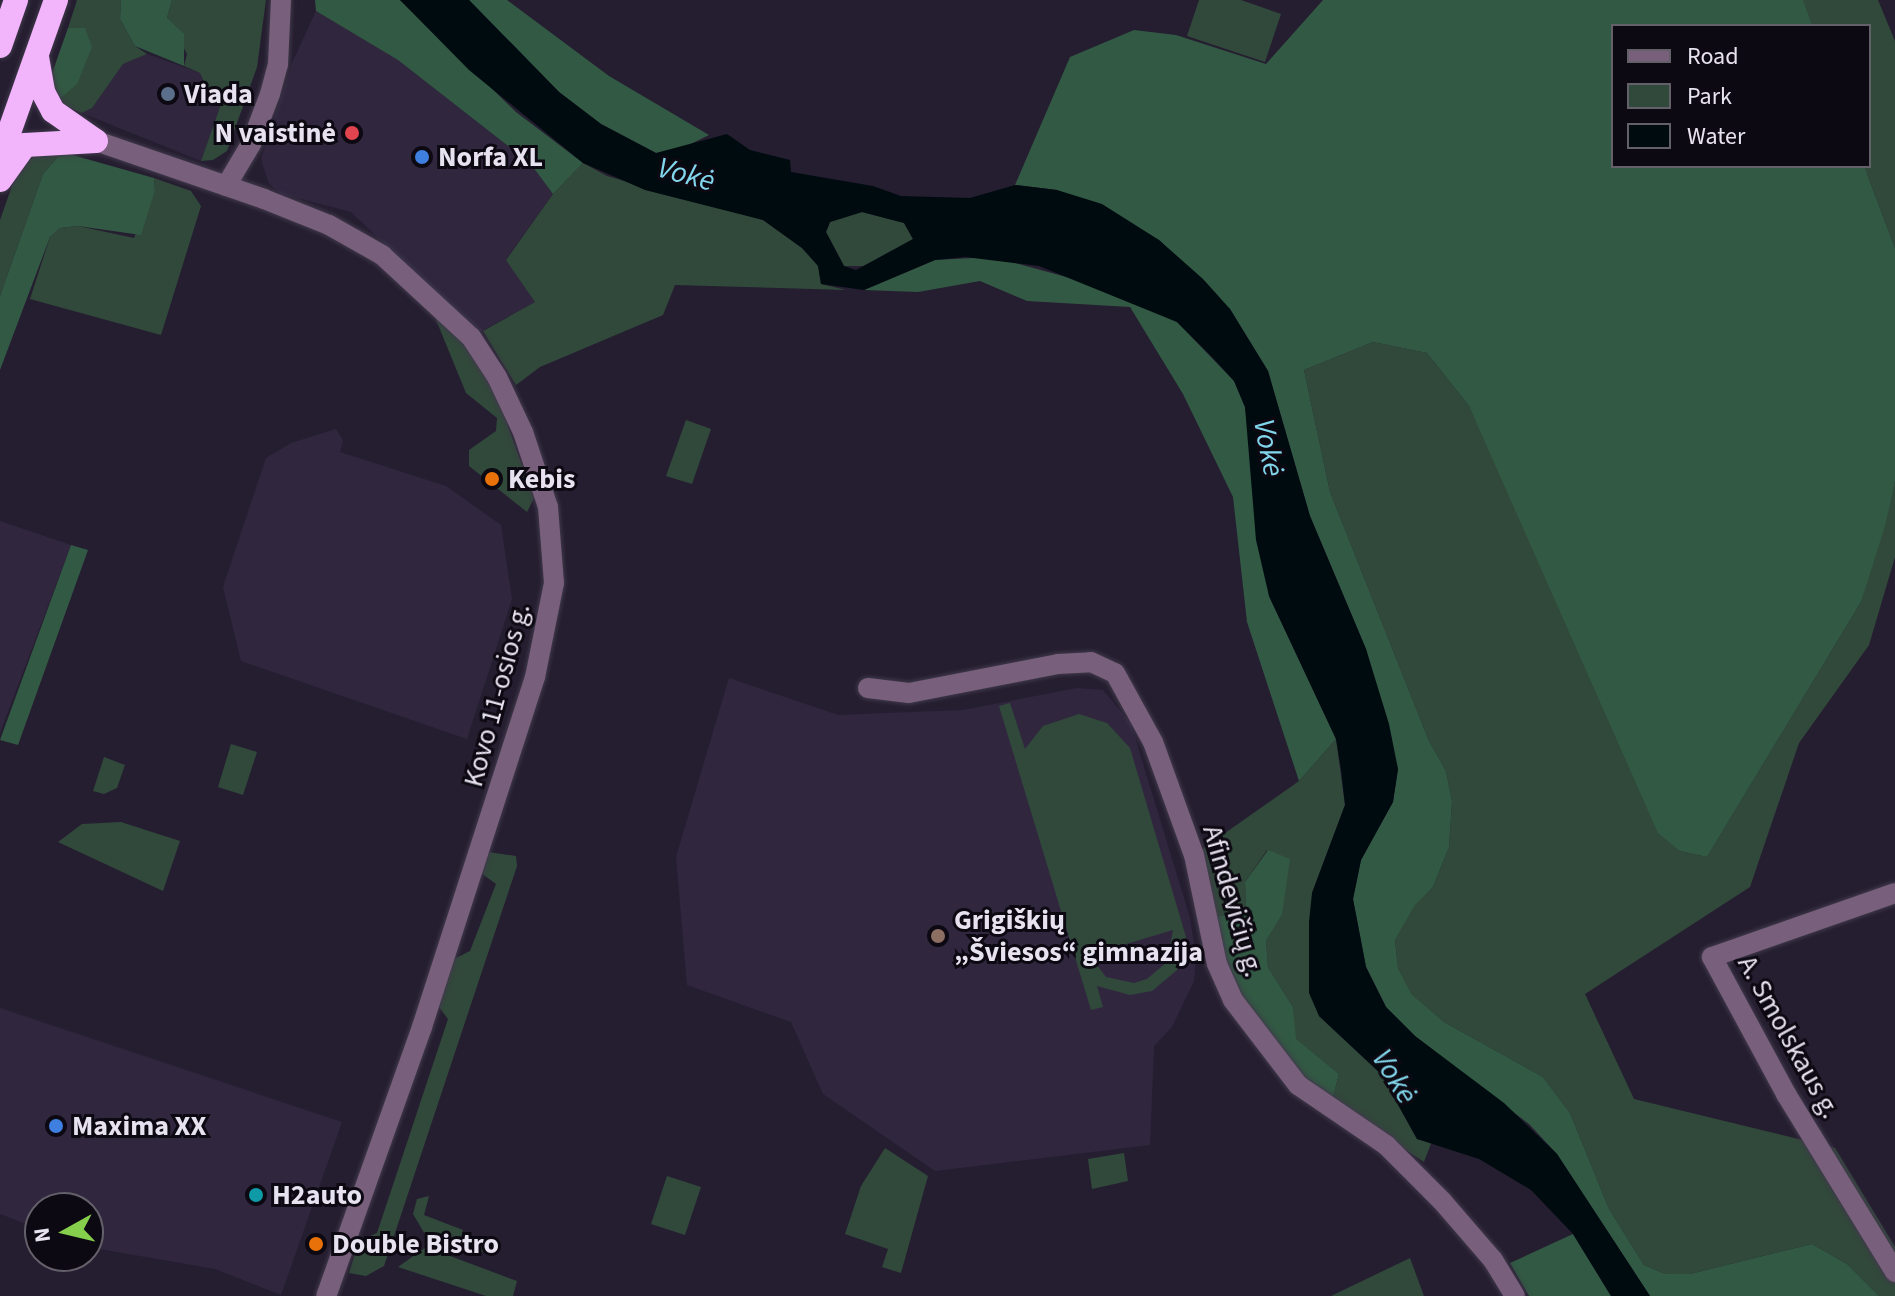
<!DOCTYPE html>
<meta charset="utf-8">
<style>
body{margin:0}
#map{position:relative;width:1895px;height:1296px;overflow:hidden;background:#251e30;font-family:"Source Sans 3",sans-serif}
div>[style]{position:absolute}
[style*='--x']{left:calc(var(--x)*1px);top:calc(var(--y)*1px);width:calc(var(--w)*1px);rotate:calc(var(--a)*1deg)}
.built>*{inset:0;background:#30273f}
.green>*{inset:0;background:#31493b}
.forest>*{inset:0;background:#325944}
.water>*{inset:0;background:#000b10}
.roads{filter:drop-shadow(0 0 2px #40394b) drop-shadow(0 0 2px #40394b)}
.minor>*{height:20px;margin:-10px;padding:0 10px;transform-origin:10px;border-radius:10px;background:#785f7b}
.highway>*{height:24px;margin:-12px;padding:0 12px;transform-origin:12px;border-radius:12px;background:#f2b4fb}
.dots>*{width:22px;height:22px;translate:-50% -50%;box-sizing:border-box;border:4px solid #0d0912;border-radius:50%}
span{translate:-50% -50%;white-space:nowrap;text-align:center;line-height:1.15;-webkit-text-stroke:6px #0d0912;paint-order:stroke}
.poi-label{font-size:28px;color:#e7e2ef;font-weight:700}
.left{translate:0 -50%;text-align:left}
.right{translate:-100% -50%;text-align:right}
.street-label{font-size:28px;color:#e7e2ef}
.water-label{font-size:30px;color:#81d6eb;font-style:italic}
.legend{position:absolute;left:1611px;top:24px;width:260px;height:144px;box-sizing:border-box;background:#0d0912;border:2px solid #64606a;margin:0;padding:10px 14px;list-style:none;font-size:24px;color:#e7e2ef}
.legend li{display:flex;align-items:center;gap:16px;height:40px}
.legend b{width:40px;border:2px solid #64606a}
.north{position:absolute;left:24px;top:1192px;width:80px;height:80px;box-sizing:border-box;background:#0d0912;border:2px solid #64606a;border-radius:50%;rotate:262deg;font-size:22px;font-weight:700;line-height:32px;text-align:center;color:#e7e2ef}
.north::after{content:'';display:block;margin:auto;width:28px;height:36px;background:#85cf4d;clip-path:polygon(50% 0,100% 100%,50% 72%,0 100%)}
</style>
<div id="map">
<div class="built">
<div style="clip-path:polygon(316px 11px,398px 60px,530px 163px,553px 194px,506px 259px,535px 302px,478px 333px,351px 212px,282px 194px,269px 184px,261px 159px,293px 61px)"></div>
<div style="clip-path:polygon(147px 54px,200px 73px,211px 97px,222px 101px,201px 161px,82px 113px,92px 108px,123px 64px)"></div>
<div style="clip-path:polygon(336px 429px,343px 440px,340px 452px,446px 486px,501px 525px,512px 599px,467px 739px,241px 661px,223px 587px,266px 458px,291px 443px)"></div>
<div style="clip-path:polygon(0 521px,71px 545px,0 733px)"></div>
<div style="clip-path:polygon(729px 678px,838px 715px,963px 710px,1077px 688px,1103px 690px,1131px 724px,1190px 918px,1196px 955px,1194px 981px,1172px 1027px,1154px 1046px,1150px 1145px,935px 1171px,823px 1094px,791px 1022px,687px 985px,676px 857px)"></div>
<div style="clip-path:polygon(0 1008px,342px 1122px,281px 1295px,215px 1269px,88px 1247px,88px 1208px,40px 1208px,40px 1229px,0 1214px)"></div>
</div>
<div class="green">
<div style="clip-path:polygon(77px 0,121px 0,120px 19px,135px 46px,147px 54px,123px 64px,92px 108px,82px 113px,56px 102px,85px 28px,68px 28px)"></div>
<div style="clip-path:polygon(172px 0,266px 0,257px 67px,227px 151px,213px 160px,201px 161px,222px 101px,211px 97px,200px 73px,184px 66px,187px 54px,167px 18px)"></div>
<div style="clip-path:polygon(1199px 0,1241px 0,1281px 14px,1265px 62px,1187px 36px)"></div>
<div style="clip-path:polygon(1707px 0,1878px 0,1895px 41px,1895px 248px,1867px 174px,1782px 166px,1869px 166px,1869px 26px,1710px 26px)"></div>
<div style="clip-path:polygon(62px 152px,43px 174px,0 296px,0 220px,18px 169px,31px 153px)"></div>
<div style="clip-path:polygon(583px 163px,607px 176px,763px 220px,802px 248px,818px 265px,821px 284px,846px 290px,675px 285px,663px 315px,540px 367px,516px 385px,483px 331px,535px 302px,506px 260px,553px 194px)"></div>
<div style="clip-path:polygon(154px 178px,191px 191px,201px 206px,161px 335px,30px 299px,50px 237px,60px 228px,78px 226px,134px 238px,155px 190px)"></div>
<div style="clip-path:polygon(862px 212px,904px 223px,913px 239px,868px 266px,844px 266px,826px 232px,830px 222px)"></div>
<div style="clip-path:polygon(432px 310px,463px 341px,498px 399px,534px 498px,527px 512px,469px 466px,469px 450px,496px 431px,497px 418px,466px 393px)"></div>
<div style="clip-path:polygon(1373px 342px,1427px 353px,1469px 406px,1680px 851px,1707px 857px,1861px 602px,1895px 481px,1895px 557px,1869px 645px,1799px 743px,1750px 887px,1585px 994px,1634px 1099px,1835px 1148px,1895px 1247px,1895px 1296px,1879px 1296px,1847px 1264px,1812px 1244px,1690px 1274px,1665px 1274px,1644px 1265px,1609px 1209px,1570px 1113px,1543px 1077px,1444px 1022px,1412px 996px,1398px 968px,1395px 940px,1415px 904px,1433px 887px,1449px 847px,1452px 801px,1446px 771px,1429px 741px,1330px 492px,1304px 370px)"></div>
<div style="clip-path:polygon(686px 420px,711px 429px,692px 484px,666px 476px)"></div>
<div style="clip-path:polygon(evenodd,1010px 703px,1025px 749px,1043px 726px,1079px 714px,1107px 723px,1130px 748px,1186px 937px,1177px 970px,1152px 991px,1130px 995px,1097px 986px,1103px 1007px,1091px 1010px,999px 706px,1010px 703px,1173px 930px,1167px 962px,1147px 979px,1134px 983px,1106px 977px,1089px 955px,1173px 930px)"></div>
<div style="clip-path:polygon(1336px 739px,1345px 805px,1312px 893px,1319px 1016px,1381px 1074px,1417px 1139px,1432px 1141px,1424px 1162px,1332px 1101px,1339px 1074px,1295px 1039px,1293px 1007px,1268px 967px,1266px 941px,1282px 915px,1267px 850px,1245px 882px,1246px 912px,1215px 917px,1201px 850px,1299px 781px)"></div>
<div style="clip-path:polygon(231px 744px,257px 752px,243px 795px,218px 787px)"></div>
<div style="clip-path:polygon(104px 757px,125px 765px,117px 788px,104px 794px,93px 791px)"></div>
<div style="clip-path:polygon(121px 822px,180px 841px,163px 891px,58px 842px,82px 824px)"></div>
<div style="clip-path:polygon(488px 852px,516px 856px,517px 866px,384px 1266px,366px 1276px,349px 1273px,359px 1241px,377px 1233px,448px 1019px,439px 1007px,454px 959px,470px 951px,496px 884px,481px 873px)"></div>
<div style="clip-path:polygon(885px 1148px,928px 1176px,901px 1273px,882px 1267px,888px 1249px,845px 1234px,861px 1186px)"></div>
<div style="clip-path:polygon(1124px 1153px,1128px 1181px,1092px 1189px,1088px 1159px)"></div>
<div style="clip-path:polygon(667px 1176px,701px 1187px,685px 1235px,651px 1224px)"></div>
<div style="clip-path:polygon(429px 1196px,424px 1215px,463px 1230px,461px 1238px,486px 1248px,484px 1251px,476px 1254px,426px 1236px,413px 1214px,417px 1199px)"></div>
<div style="clip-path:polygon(426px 1247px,517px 1281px,513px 1296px,486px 1296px,398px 1267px)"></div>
<div style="clip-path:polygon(1410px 1258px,1424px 1296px,1331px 1296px)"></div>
</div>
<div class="forest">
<div style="clip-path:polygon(121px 0,172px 0,167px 18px,184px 34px,184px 66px,135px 46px,120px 19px)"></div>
<div style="clip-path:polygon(315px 0,400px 0,516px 112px,583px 163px,553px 194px,530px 163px,398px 60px,316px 11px)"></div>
<div style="clip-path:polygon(469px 0,507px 0,609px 76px,709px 135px,674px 152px,656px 153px,601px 124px,559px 92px)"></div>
<div style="clip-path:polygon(1323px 0,1803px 0,1812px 26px,1613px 26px,1613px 166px,1864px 166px,1895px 248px,1895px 481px,1885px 526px,1861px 602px,1707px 857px,1680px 851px,1658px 833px,1469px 406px,1427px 353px,1373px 342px,1304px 370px,1330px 492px,1429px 741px,1446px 771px,1452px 801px,1449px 847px,1433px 887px,1415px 905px,1395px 940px,1398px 968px,1412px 995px,1444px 1022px,1543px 1077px,1570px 1113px,1609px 1209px,1644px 1265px,1665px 1274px,1690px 1274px,1812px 1244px,1847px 1264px,1879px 1296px,1650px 1296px,1557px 1154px,1529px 1124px,1415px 1036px,1386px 1007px,1366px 967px,1353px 899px,1361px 860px,1393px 802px,1398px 769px,1366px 649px,1310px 516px,1268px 371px,1230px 309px,1159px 240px,1057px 190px,1015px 185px,1070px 57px,1134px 30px,1176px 35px,1266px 64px)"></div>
<div style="clip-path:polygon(68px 28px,85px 28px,92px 47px,77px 84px,56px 102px,50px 79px)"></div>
<div style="clip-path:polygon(62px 152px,154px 178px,155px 190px,141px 235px,78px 226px,60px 228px,50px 237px,0 370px,0 296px,43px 174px)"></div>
<div style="clip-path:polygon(993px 257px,1092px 284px,1177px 322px,1234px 381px,1245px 407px,1269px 596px,1336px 739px,1299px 781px,1247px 622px,1233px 497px,1183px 394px,1130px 307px,1027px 301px,980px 281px,918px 292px,864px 290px,935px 260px)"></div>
<div style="clip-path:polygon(71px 545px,88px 550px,18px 745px,0 740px)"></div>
<div style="clip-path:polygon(1268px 850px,1290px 859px,1282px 915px,1266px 941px,1268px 967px,1293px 1007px,1296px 1039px,1339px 1074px,1332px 1101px,1307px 1084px,1239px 992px,1224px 957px,1215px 917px,1246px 911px,1245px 882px)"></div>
<div style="clip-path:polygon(1573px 1234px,1611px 1296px,1529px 1296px,1510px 1263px)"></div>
</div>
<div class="water">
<div style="clip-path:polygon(evenodd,400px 0,469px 0,559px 92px,601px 124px,656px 153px,727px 134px,750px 150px,790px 160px,791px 172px,873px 186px,901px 196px,970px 198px,1015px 185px,1057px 190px,1102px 204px,1159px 240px,1203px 279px,1230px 309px,1268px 371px,1310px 516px,1366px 649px,1389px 724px,1398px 769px,1393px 802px,1361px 860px,1353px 899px,1366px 967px,1386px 1007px,1415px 1036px,1504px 1103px,1557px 1154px,1650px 1296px,1611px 1296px,1573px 1234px,1531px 1190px,1479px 1159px,1417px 1139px,1381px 1074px,1319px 1016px,1309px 993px,1309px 922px,1312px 893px,1345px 805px,1341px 769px,1336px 739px,1269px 596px,1256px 540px,1245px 407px,1234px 381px,1213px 358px,1177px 322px,1039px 266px,965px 257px,935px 260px,864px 290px,821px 284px,818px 266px,802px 248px,763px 220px,645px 190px,583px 163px,469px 70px,400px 0,862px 212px,904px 223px,913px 239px,856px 270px,844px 266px,826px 232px,830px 222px,862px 212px)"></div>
</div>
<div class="roads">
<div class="minor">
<div style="--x:96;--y:141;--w:178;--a:19"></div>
<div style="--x:264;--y:199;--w:70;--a:21.8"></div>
<div style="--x:329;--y:225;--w:61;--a:29.5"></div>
<div style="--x:382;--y:255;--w:121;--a:42.7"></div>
<div style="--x:471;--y:337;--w:48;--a:57"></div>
<div style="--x:497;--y:377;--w:61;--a:64.7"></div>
<div style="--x:523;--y:432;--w:79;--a:71.6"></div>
<div style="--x:548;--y:507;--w:76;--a:85.5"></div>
<div style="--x:554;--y:583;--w:96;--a:101.4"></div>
<div style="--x:535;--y:677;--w:368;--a:107.9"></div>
<div style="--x:422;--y:1027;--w:286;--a:109.6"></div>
<div style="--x:226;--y:186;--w:49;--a:-59.2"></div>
<div style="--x:251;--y:144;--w:53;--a:-69.2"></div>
<div style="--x:270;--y:94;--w:31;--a:-75"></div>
<div style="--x:278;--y:64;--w:64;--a:-87.3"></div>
<div style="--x:868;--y:688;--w:41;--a:7"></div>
<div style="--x:909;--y:693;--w:152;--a:-11"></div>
<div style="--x:1058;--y:664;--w:33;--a:-3"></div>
<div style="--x:1091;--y:662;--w:26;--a:25"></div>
<div style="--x:1115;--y:673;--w:79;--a:61.2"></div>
<div style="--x:1153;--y:742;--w:120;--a:70.1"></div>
<div style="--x:1194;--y:855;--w:111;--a:78.1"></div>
<div style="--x:1217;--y:964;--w:39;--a:66"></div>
<div style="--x:1233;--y:1000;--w:107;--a:52.6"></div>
<div style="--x:1298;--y:1085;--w:107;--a:34.3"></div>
<div style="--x:1386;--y:1145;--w:79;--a:45"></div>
<div style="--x:1442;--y:1201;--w:78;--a:49.2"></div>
<div style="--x:1493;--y:1260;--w:42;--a:58.6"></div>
<div style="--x:1895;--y:893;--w:194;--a:160.7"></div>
<div style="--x:1712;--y:957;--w:156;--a:61.6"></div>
<div style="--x:1786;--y:1094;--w:209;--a:58.5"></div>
</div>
<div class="highway">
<div style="--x:0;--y:46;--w:49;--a:-70.8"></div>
<div style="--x:37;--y:57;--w:36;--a:80"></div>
<div style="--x:43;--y:92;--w:21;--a:62"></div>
<div style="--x:53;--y:111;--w:52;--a:34.9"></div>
<div style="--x:0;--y:158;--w:168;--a:-70.5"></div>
<div style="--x:0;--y:180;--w:43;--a:-54.5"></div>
<div style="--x:25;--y:145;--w:71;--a:-3.2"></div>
</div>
</div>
<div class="dots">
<div style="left:168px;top:94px;background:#5c6f8a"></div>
<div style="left:352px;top:133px;background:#e0444e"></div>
<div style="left:422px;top:157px;background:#3f7fe0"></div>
<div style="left:492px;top:479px;background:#e8710a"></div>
<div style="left:938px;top:936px;background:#8d6e63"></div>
<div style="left:56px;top:1126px;background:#3f7fe0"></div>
<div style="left:256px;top:1195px;background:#0f9aa8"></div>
<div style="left:316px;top:1244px;background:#e8710a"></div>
</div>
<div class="poi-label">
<span class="left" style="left:184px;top:94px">Viada</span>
<span class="right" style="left:336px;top:133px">N vaistinė</span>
<span class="left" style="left:438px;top:157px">Norfa XL</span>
<span class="left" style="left:508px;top:479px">Kebis</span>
<span class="left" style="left:954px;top:936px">Grigiškių<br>„Šviesos“ gimnazija</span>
<span class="left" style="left:72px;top:1126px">Maxima XX</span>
<span class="left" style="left:272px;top:1195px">H2auto</span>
<span class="left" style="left:332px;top:1244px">Double Bistro</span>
</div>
<div class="street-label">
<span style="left:497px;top:695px;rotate:-75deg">Kovo 11-osios g.</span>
<span style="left:1233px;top:901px;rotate:74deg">Afindevičių g.</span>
<span style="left:1789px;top:1037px;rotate:61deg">A. Smolskaus g.</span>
</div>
<div class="water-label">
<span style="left:686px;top:175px;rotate:15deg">Vokė</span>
<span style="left:1268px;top:448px;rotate:79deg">Vokė</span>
<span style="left:1394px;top:1077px;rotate:58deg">Vokė</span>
</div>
<ul class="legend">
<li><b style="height:10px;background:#785f7b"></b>Road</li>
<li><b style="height:22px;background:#31493b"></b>Park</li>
<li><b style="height:22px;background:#000b10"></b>Water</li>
</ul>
<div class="north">N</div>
</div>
